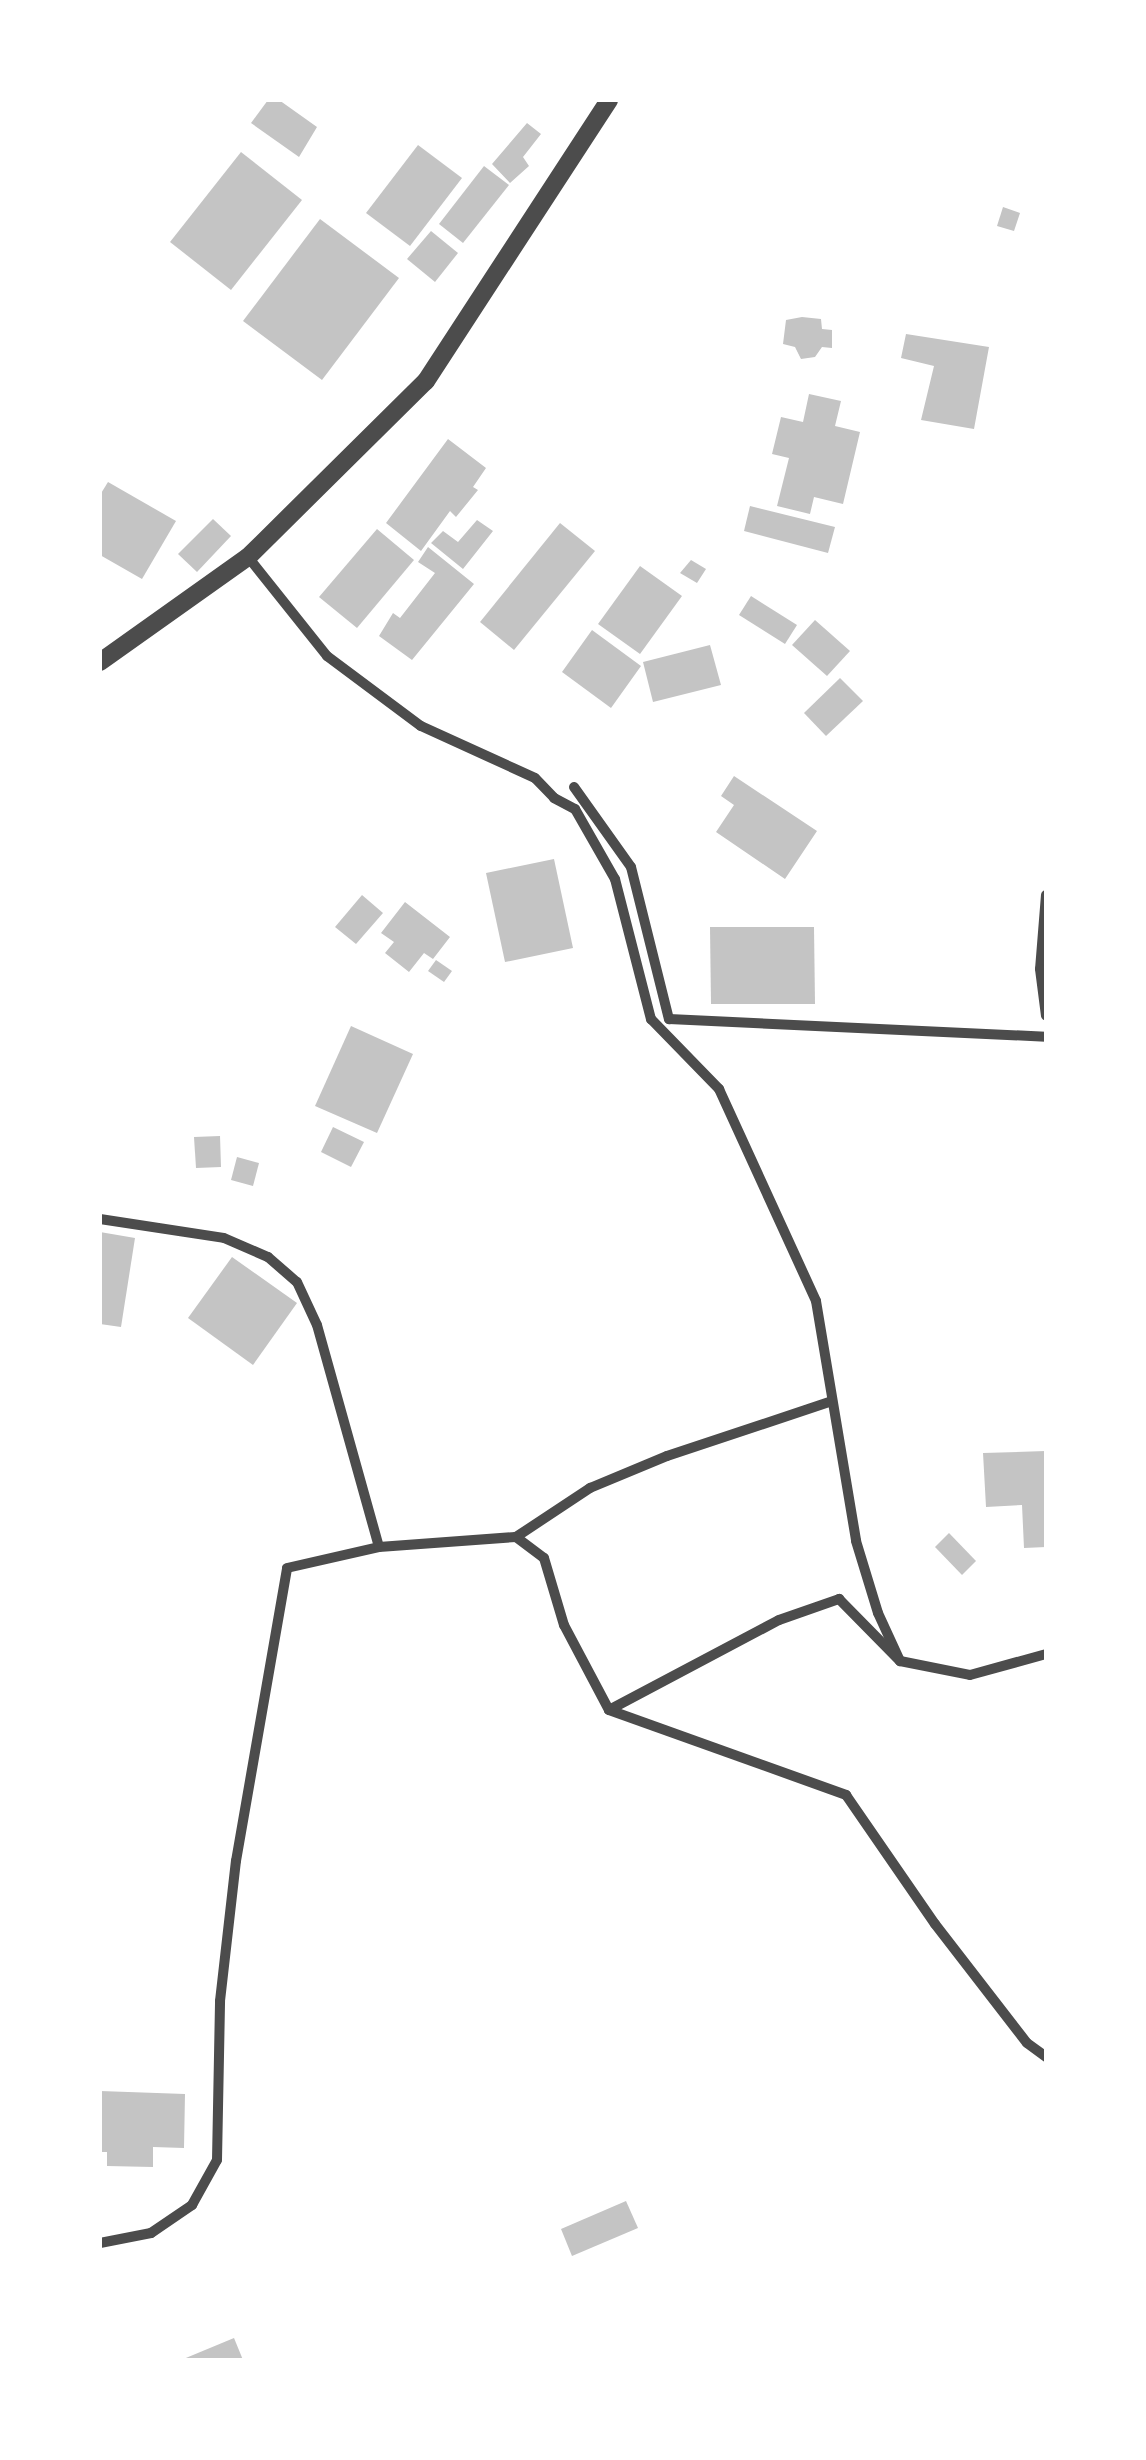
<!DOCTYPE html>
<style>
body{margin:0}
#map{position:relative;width:1146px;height:2460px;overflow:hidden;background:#fff;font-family:"Nunito Sans",sans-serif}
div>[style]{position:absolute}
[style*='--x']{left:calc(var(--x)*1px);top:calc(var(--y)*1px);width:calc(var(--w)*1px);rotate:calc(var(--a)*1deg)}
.building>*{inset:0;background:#c4c4c4}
.minor>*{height:10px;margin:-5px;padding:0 5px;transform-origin:5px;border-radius:5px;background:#4c4c4c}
.tertiary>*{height:18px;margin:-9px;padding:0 9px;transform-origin:9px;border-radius:9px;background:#4c4c4c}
span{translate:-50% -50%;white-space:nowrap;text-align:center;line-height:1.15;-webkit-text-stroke:9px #fff;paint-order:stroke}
.frame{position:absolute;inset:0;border:102px solid #fff;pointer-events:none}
</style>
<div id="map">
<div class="building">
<div style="clip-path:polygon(268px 100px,279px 100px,317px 127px,299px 157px,251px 123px)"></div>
<div style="clip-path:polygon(527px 123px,541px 134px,523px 157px,529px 166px,510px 183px,492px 164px)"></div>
<div style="clip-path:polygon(418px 145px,462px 178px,410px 246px,366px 213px)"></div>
<div style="clip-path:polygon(241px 152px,302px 200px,231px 290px,170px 242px)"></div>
<div style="clip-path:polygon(484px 166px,509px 185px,463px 243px,439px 224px)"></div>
<div style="clip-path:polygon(1003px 207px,1020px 213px,1014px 231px,997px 226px)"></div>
<div style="clip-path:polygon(320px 219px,399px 278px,322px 380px,243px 321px)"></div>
<div style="clip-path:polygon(431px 231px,458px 253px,435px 282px,407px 259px)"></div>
<div style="clip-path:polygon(802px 317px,821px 319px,822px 329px,832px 330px,832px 348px,822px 347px,815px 357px,801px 359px,795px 347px,783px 344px,786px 320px)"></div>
<div style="clip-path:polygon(906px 334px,989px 347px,974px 429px,921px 420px,934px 366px,901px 358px)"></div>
<div style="clip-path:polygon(809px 394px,841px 401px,835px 426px,860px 432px,843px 504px,814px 497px,810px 514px,777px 506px,789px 458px,772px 454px,781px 417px,803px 422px)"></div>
<div style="clip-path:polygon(448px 439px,486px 468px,473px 487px,478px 490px,456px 517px,450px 511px,421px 551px,386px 523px)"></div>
<div style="clip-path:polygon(108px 482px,176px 521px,142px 579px,100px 555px,100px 495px)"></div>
<div style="clip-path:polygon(750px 506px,835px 527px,828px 553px,744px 531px)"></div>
<div style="clip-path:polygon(213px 519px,231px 536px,197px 572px,178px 554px)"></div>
<div style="clip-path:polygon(477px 520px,493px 531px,463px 569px,431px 543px,443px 531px,458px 542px)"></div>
<div style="clip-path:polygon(560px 523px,595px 551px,514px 650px,480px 622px)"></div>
<div style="clip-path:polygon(377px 529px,414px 560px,357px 628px,319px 597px)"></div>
<div style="clip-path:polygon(428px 547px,474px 584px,412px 660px,379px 636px,393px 613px,400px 618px,435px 573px,418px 562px)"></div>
<div style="clip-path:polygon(691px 560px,706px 569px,697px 583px,680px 573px)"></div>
<div style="clip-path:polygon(640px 566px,682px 596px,640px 654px,598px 624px)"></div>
<div style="clip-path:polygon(751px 596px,797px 625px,785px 644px,739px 615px)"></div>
<div style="clip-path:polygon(815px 620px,850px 651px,827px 676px,792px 645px)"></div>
<div style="clip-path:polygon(592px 630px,641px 666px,611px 708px,562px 672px)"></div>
<div style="clip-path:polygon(710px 645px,721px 685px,653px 702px,643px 662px)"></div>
<div style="clip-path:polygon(840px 678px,863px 701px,826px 736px,804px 713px)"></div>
<div style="clip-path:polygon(734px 776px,817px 831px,785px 879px,716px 832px,734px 805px,721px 796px)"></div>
<div style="clip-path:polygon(554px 859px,573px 948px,505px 962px,486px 873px)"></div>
<div style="clip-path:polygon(362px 895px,383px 913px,356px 944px,335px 927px)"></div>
<div style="clip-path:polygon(405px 902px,450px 937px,433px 959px,424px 953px,409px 972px,385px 953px,394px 942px,381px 933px)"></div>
<div style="clip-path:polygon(710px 927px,814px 927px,815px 1004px,711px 1004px)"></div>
<div style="clip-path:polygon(436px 960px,452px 971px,444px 982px,428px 971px)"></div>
<div style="clip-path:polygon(351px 1026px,413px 1054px,377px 1133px,315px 1106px)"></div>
<div style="clip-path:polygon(333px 1127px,364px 1142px,351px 1167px,321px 1152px)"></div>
<div style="clip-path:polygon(220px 1136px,221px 1167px,196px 1168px,194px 1137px)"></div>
<div style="clip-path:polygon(237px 1157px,259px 1163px,253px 1186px,231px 1180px)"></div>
<div style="clip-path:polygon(100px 1232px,135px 1238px,121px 1327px,100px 1324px)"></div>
<div style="clip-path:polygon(232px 1257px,297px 1303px,253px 1365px,188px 1318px)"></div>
<div style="clip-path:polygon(1046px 1451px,1046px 1547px,1024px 1548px,1022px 1505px,986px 1507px,983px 1453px)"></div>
<div style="clip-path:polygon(949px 1533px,976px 1561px,962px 1575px,935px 1547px)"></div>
<div style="clip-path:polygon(100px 2091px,185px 2094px,184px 2148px,153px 2147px,153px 2167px,107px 2166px,107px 2152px,100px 2152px)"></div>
<div style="clip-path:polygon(626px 2201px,638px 2228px,572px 2256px,561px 2229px)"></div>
<div style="clip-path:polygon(234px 2338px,243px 2360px,181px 2360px)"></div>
</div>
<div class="minor">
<div style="--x:248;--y:557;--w:127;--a:51.4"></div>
<div style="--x:327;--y:656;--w:117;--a:36.7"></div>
<div style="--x:421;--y:726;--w:125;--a:24.5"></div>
<div style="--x:535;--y:778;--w:28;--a:46"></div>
<div style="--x:554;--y:798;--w:24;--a:28"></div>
<div style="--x:575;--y:809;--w:81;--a:60.3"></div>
<div style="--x:615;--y:879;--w:145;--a:75.6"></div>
<div style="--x:651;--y:1019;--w:98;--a:45.8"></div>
<div style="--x:719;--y:1089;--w:233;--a:65.4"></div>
<div style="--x:816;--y:1301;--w:243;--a:80.5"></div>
<div style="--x:856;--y:1541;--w:75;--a:73"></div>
<div style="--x:878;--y:1613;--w:53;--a:65.4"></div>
<div style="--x:900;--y:1661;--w:71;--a:11.3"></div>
<div style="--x:970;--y:1675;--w:79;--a:-15.4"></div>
<div style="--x:574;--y:787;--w:98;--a:54.5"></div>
<div style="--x:631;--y:867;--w:157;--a:76"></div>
<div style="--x:669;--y:1019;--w:377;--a:2.7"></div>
<div style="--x:1046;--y:895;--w:74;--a:94.6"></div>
<div style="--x:1040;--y:969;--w:47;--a:82.7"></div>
<div style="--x:100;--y:1219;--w:125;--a:8.7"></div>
<div style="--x:224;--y:1238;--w:48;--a:23.4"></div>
<div style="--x:268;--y:1257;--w:38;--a:41"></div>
<div style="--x:297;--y:1282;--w:47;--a:65.1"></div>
<div style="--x:317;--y:1325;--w:230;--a:74.4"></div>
<div style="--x:516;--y:1537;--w:89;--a:-33.5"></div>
<div style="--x:590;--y:1488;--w:83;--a:-22.6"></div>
<div style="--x:667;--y:1456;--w:174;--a:-18.4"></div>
<div style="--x:609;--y:1710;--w:252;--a:19.7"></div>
<div style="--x:846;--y:1795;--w:157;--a:55.4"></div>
<div style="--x:935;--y:1924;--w:150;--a:52.3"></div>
<div style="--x:1027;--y:2043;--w:24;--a:36"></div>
<div style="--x:100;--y:2243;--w:52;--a:-11.1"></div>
<div style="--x:151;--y:2233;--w:50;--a:-34.3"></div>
<div style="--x:192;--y:2205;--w:51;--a:-60.9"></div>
<div style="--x:217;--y:2160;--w:159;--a:-88.9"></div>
<div style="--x:220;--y:2001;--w:141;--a:-83.5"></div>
<div style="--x:236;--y:1861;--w:297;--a:-80.1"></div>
<div style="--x:287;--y:1568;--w:94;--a:-12.9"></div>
<div style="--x:379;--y:1547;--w:137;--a:-4.2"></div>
<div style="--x:516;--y:1537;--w:35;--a:37"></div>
<div style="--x:544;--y:1558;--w:70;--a:73.4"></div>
<div style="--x:564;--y:1625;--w:96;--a:62.1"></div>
<div style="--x:609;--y:1710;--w:192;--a:-27.9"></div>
<div style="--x:779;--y:1620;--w:64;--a:-19.3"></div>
<div style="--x:839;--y:1599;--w:87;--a:45.5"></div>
</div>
<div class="tertiary">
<div style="--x:100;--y:662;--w:181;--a:-35.4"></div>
<div style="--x:248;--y:557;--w:250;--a:-44.7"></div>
<div style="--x:426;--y:381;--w:335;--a:-56.9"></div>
</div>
<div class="frame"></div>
</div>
